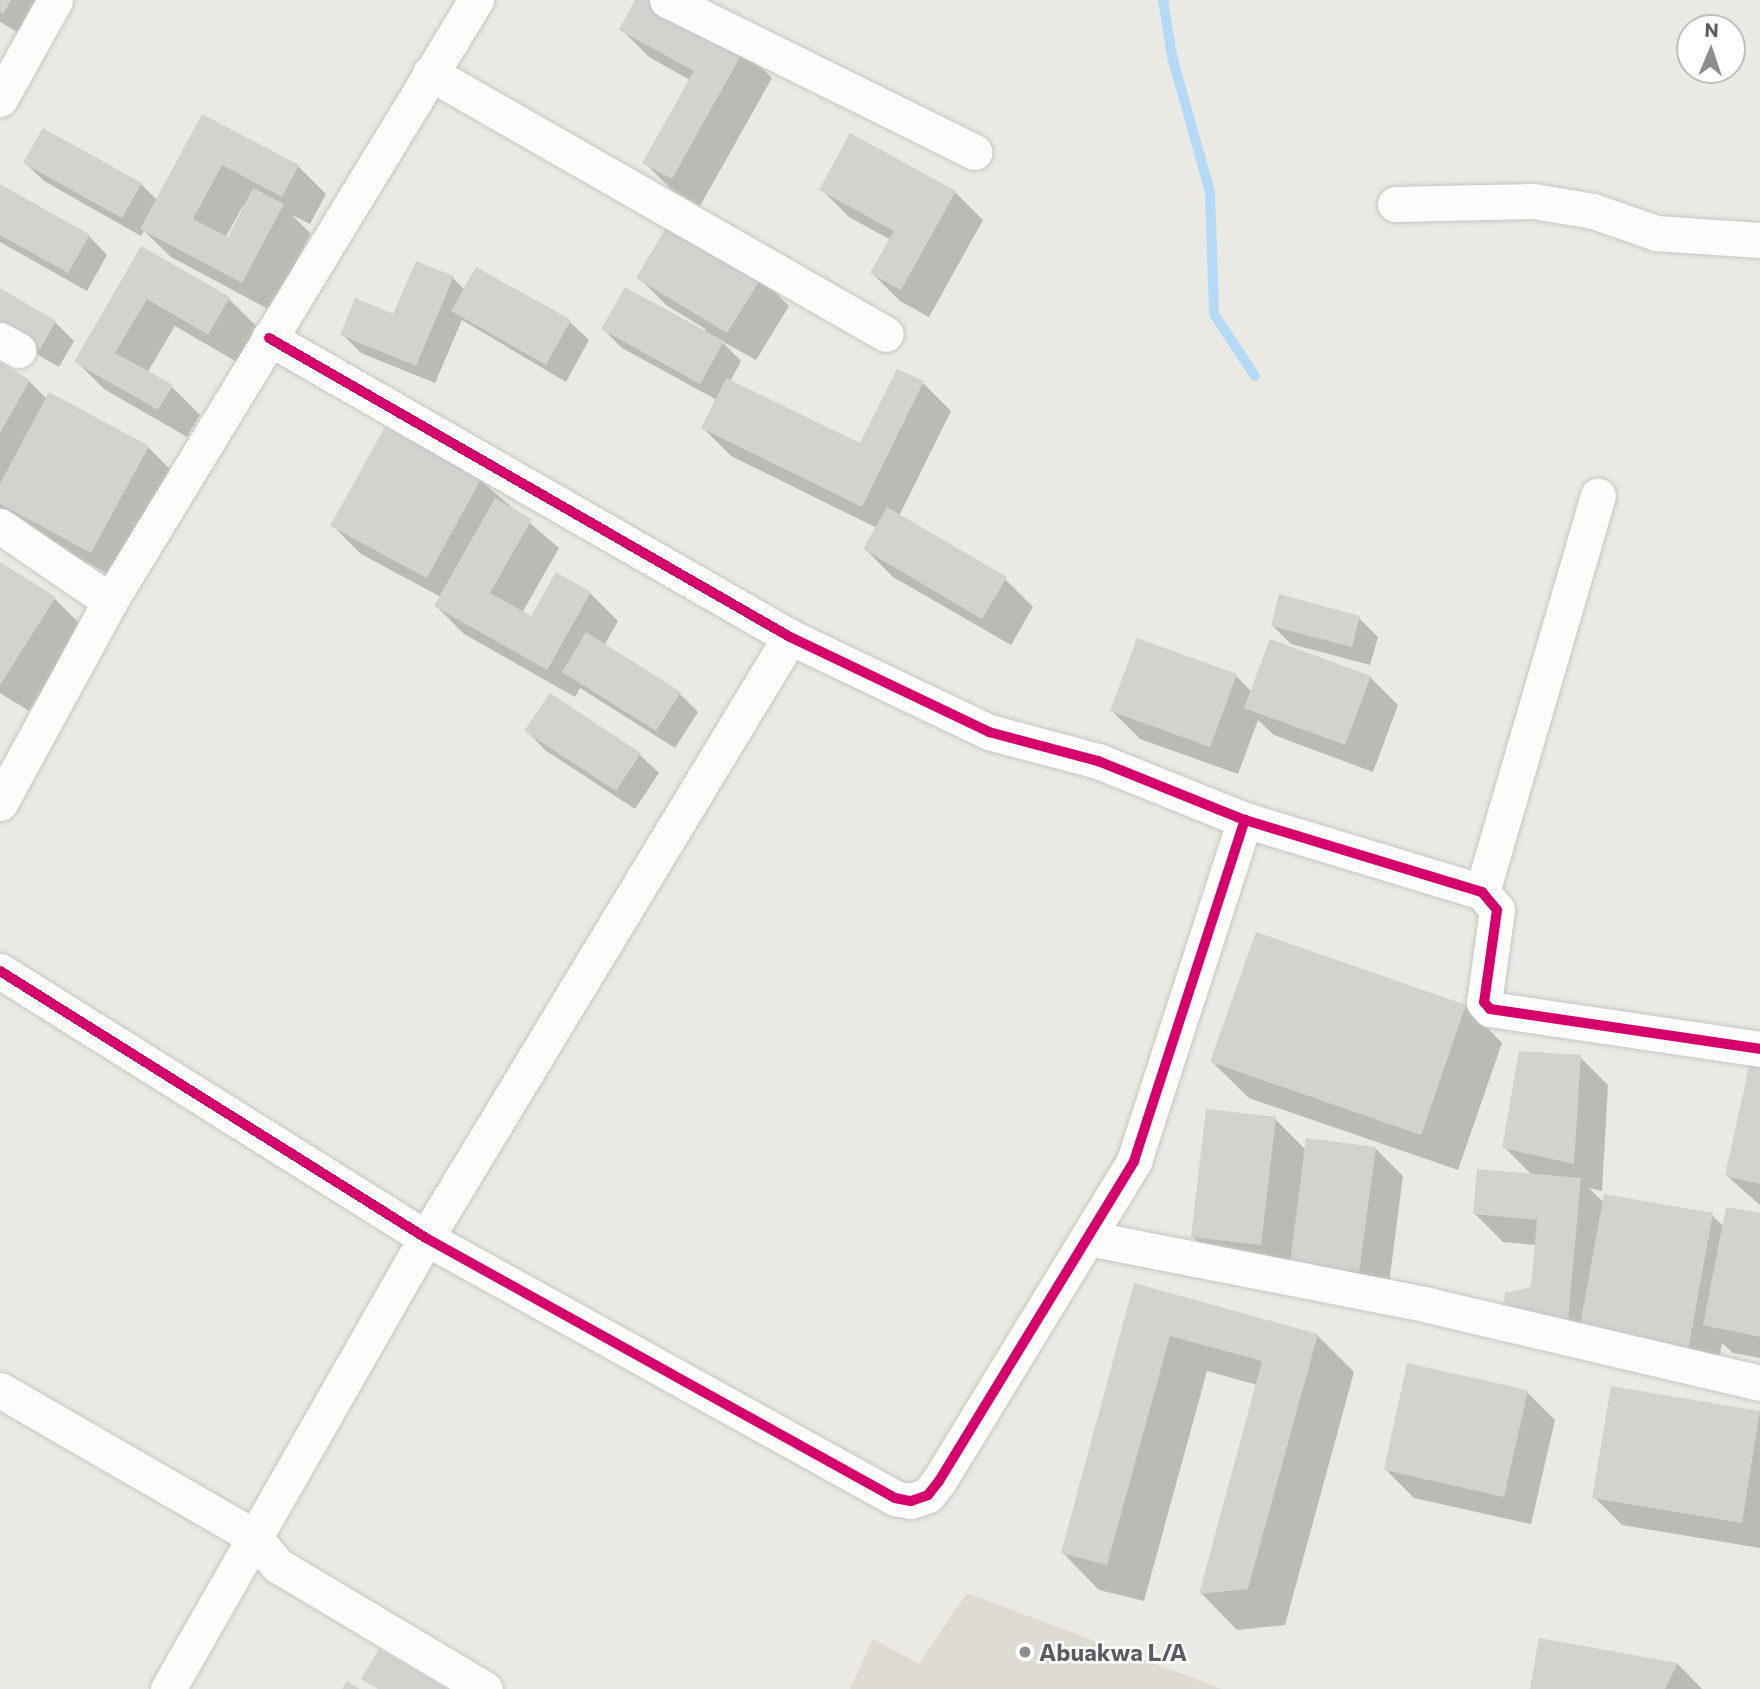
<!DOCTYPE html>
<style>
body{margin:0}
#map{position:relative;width:1760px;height:1689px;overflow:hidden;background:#eae9e3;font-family:Commissioner,sans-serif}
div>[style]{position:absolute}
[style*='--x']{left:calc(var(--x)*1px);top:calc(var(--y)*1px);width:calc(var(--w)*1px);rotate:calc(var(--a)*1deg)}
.education>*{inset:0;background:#dddbd3}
.shadow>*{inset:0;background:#0003}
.stream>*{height:10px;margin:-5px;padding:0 5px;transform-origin:5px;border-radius:5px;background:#b5daf7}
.building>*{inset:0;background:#d3d2ce}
.roads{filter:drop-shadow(0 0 2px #c6c6c4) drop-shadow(0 0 2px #c6c6c4)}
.street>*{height:35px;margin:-17.5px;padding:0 17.5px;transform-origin:17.5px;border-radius:17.5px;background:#fcfcfb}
.cycleway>*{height:10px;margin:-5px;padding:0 5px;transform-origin:5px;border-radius:5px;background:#d6006c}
.dots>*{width:19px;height:19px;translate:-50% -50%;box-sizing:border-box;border:4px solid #fff;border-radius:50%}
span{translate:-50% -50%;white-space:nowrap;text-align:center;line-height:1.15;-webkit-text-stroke:5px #fff;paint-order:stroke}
.poi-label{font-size:24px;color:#595d62;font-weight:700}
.left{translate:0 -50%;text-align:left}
.north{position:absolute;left:1676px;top:14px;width:70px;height:70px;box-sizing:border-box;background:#fff;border:2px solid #bdbec0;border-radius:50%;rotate:2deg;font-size:19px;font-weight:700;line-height:28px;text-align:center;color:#595d62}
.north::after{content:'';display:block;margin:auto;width:24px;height:32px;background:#8c8e8f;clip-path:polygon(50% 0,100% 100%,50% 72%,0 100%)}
</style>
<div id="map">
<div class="education">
<div style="clip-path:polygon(967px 1593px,1222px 1689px,850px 1689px,873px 1639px,919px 1664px)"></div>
</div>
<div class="shadow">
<div style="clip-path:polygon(0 0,56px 0,32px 40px,0 22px)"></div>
<div style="clip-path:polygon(637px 0,744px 50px,772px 78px,700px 206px,672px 190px,644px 162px,690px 80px,649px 57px,621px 29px)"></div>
<div style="clip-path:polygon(evenodd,203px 116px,298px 166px,326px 194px,310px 224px,292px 215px,311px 234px,270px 310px,171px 257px,144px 231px,141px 236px,44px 181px,25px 163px,141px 184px,158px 201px,203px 116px,243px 206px,246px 207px,228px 240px,225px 238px,243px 206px)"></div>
<div style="clip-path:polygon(0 186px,89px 236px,107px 255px,87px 291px,0 242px)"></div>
<div style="clip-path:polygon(821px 189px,955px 192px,983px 220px,929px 317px,900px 301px,872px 273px,891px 240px,849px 217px)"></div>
<div style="clip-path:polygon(142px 249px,229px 299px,257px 327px,237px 362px,175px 326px,147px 373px,172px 387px,200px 415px,187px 437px,104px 389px,76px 361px)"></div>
<div style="clip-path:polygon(477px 269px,570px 322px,589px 340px,566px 382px,462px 320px,435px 383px,361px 353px,342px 334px,394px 316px,453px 278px,465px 290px)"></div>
<div style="clip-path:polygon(638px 277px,761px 278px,789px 306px,756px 360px,720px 340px,741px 361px,730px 382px,861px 446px,923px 383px,951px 411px,899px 516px,1005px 579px,1033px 607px,1011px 645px,893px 577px,865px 549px,877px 528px,731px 456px,703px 428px,717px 400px,622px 348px,603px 329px,707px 330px,666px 305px)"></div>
<div style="clip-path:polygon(0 290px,55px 322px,74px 341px,59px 367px,0 333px)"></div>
<div style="clip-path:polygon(0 365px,29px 381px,47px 399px,148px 447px,176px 475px,119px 580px,22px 527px,0 509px)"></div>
<div style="clip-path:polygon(480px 480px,559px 548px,522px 613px,532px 619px,590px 593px,618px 621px,604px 646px,679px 693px,698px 712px,675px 748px,580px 688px,575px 697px,464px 634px,436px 606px,441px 597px,361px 554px,333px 526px)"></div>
<div style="clip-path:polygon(0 564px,55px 599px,83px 627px,29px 711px,0 693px)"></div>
<div style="clip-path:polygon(1359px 618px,1378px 637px,1370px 665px,1291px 644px,1273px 626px)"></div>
<div style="clip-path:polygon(1236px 676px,1252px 692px,1370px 677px,1398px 705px,1373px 772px,1274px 735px,1258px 720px,1238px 774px,1140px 739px,1112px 711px)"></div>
<div style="clip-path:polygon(551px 695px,640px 755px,659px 773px,635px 809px,545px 750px,527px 731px)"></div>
<div style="clip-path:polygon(1257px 934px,1466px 1006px,1502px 1043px,1458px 1170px,1249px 1098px,1212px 1062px)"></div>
<div style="clip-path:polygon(1580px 1057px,1608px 1085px,1602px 1191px,1589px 1188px,1604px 1203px,1712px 1215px,1724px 1227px,1760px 1215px,1760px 1358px,1733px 1353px,1722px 1343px,1715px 1383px,1608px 1363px,1532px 1288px,1536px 1245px,1503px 1242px,1475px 1214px,1532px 1175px,1504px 1147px)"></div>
<div style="clip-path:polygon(1760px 1066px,1760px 1205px,1727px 1176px)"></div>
<div style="clip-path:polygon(1275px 1119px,1306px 1150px,1375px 1148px,1403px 1176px,1387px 1299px,1221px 1265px,1193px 1237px)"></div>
<div style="clip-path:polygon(1135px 1285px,1317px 1335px,1354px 1372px,1285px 1625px,1237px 1630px,1201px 1593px,1257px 1385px,1207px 1371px,1144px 1601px,1099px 1590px,1063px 1553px)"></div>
<div style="clip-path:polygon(1612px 1388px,1760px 1412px,1760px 1548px,1622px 1525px,1594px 1497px)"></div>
<div style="clip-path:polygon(1527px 1392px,1555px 1420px,1531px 1524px,1414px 1498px,1386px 1470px)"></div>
<div style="clip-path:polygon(1541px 1640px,1678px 1664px,1702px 1689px,1532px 1689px)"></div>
</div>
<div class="stream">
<div style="--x:1163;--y:0;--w:57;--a:80.9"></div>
<div style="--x:1172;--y:56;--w:141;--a:74.4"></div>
<div style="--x:1210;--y:192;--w:122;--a:88.1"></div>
<div style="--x:1214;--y:314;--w:74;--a:56.5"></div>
</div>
<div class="building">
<div style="clip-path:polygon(0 0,11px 0,3px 14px,0 12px)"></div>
<div style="clip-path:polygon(635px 0,658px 0,745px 48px,672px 179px,642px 163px,694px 71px,619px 30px)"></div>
<div style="clip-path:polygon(202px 114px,299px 165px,282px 197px,222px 165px,193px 219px,228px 237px,253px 188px,284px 204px,242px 283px,140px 229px)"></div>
<div style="clip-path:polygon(43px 128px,142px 183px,122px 218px,23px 163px)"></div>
<div style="clip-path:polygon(850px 133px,956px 191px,901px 290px,870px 273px,894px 231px,819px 190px)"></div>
<div style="clip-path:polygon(0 184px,90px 235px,68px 273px,0 235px)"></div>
<div style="clip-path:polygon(670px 221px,762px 277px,727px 333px,636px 278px)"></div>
<div style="clip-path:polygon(141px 246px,230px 297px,208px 335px,147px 299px,115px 353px,173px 385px,158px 410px,74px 362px)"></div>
<div style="clip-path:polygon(416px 261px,454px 276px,416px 366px,340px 335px,355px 298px,393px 314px)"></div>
<div style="clip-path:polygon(476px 267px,571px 320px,546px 365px,451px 311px)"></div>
<div style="clip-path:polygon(625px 287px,724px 341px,700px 384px,601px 329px)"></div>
<div style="clip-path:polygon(0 288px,56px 321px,40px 349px,0 326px)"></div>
<div style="clip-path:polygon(0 363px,30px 380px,0 433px)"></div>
<div style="clip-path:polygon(897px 369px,924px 381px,862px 507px,701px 428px,726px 378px,860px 443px)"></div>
<div style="clip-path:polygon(49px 392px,149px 446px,91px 553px,0 504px,0 484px)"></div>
<div style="clip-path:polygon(385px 427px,481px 479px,427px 578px,330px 526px)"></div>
<div style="clip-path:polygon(495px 498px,532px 519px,490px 593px,531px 616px,556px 572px,591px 592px,547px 670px,434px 606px)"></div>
<div style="clip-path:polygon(887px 507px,1007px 577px,982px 619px,863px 549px)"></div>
<div style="clip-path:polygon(0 562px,56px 597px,0 685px)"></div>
<div style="clip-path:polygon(1279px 594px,1360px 616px,1352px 647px,1271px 626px)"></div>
<div style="clip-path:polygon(586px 632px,681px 692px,656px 731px,562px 672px)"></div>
<div style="clip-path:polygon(1137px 638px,1237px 674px,1210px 747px,1110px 711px)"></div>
<div style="clip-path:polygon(1270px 639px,1371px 676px,1345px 745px,1244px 708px)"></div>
<div style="clip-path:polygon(550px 693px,641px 753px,616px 791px,524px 731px)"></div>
<div style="clip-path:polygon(1256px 932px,1466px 1005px,1421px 1135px,1210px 1062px)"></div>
<div style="clip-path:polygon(1519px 1051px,1581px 1055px,1574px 1164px,1502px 1148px)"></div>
<div style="clip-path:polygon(1750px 1062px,1760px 1065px,1760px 1184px,1725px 1176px)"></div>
<div style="clip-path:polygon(1206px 1109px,1276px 1117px,1261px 1245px,1191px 1237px)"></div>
<div style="clip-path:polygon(1306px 1138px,1376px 1147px,1359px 1272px,1290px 1263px)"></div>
<div style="clip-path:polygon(1477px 1169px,1581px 1178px,1568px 1321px,1503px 1315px,1505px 1293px,1531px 1287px,1537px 1220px,1473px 1214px)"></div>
<div style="clip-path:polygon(1604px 1194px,1713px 1213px,1687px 1356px,1578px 1336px)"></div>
<div style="clip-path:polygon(1726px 1207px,1760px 1213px,1760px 1337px,1703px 1325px)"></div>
<div style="clip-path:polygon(1134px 1283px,1318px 1334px,1248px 1589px,1199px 1594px,1262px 1361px,1170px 1336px,1107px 1565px,1061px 1553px)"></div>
<div style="clip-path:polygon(1407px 1363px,1528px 1390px,1504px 1497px,1384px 1470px)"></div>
<div style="clip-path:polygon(1611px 1386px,1760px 1411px,1742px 1523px,1592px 1498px)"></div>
<div style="clip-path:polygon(1539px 1638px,1678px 1663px,1665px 1689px,1530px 1689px)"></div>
<div style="clip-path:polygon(379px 1649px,447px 1689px,378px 1689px,361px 1679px)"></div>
<div style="clip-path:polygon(347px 1681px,360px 1689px,342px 1689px)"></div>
</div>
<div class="roads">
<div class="street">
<div style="--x:667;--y:0;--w:343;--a:26.3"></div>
<div style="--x:430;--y:73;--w:525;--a:29.79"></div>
<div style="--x:0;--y:99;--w:113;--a:-60.9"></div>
<div style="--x:1395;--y:204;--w:138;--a:-1.2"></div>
<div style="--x:1533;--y:201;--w:61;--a:9.5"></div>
<div style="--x:1593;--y:211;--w:67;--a:19.2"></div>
<div style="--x:1656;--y:233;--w:104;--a:3.9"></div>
<div style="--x:269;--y:338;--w:601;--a:29.85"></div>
<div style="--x:790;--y:637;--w:221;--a:25.5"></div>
<div style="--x:989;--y:732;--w:113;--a:14.9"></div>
<div style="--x:1098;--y:761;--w:158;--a:21.9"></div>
<div style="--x:1245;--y:820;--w:248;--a:16.9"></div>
<div style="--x:1482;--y:892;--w:23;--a:50"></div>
<div style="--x:1497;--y:910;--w:93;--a:98"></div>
<div style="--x:1484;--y:1002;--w:9;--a:49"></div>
<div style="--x:1490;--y:1009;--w:273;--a:8.4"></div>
<div style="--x:0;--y:340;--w:21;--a:29"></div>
<div style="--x:0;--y:526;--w:133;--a:34.3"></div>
<div style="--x:0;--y:803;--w:230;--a:-61.4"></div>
<div style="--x:110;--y:601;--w:704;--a:-58.66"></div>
<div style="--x:1482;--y:892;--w:413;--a:-73.7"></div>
<div style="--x:0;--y:971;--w:503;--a:32.08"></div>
<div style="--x:426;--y:1238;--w:536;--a:29"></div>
<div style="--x:895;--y:1498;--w:16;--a:11"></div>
<div style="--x:911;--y:1501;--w:18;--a:-19"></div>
<div style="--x:928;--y:1495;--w:18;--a:-52"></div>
<div style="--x:939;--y:1481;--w:375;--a:-58.6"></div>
<div style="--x:1134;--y:1161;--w:359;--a:-72"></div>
<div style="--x:1088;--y:1238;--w:347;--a:11.1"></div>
<div style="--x:1428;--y:1305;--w:341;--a:13.2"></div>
<div style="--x:0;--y:1390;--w:292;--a:30"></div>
<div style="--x:253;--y:1536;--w:38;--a:50"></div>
<div style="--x:277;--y:1565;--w:242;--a:30.8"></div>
<div style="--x:168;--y:1689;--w:520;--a:-60.23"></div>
<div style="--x:426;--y:1238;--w:703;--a:-58.8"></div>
</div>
</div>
<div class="cycleway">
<div style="--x:269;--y:338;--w:601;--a:29.85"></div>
<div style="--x:790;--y:637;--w:221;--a:25.5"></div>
<div style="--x:989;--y:732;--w:113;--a:14.9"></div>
<div style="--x:1098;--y:761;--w:158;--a:21.9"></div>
<div style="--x:1245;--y:820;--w:248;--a:16.9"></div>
<div style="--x:1482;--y:892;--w:23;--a:50"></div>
<div style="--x:1497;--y:910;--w:93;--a:98"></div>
<div style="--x:1484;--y:1002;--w:9;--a:49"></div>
<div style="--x:1490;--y:1009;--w:273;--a:8.4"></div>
<div style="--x:0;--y:971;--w:503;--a:32.08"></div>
<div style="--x:426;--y:1238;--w:536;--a:29"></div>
<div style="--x:895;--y:1498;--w:16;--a:11"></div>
<div style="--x:911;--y:1501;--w:18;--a:-19"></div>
<div style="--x:928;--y:1495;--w:18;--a:-52"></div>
<div style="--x:939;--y:1481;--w:375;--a:-58.6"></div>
<div style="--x:1134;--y:1161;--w:359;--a:-72"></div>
</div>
<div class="dots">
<div style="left:1025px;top:1652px;background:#8c8e8f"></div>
</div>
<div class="poi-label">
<span class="left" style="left:1039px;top:1652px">Abuakwa L/A</span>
</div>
<div class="north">N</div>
</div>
